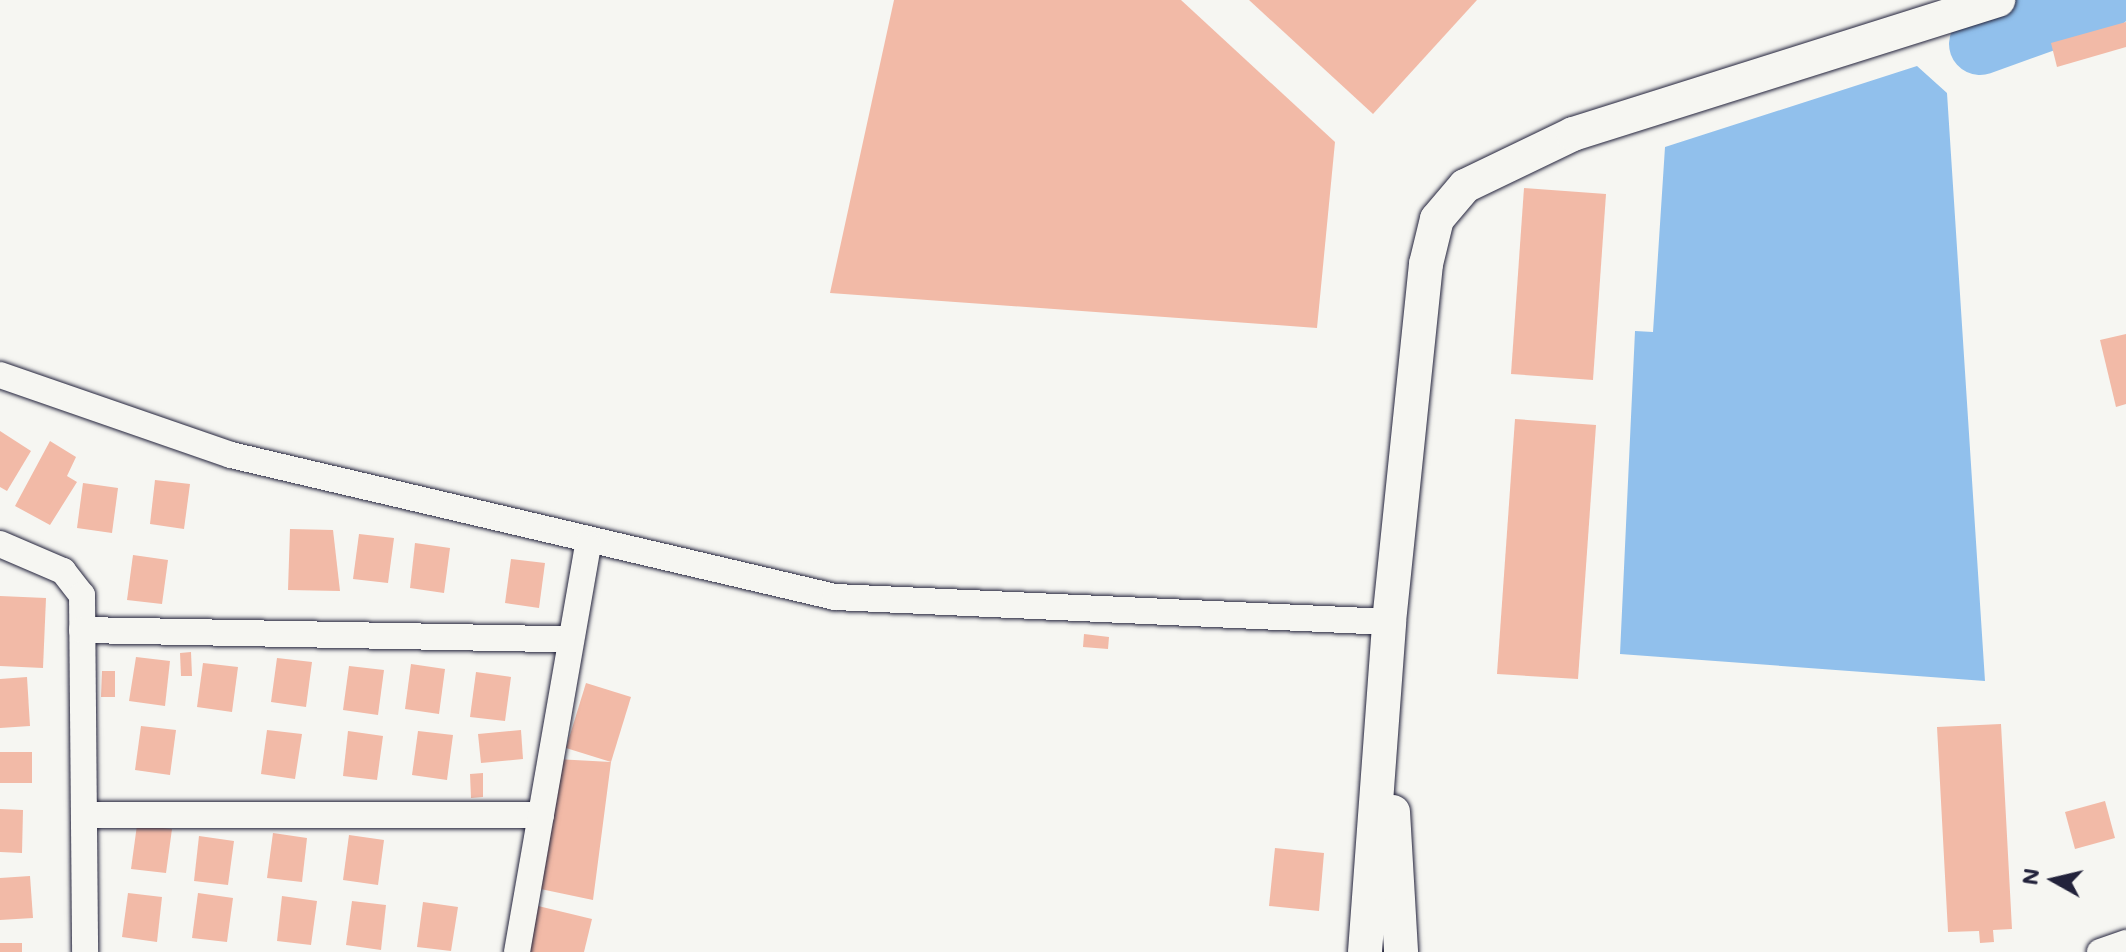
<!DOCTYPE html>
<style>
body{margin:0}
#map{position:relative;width:2126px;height:952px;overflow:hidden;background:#f6f6f2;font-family:Mali,sans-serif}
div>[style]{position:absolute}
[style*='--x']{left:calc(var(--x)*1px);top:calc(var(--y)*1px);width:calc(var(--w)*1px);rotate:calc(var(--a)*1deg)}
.water>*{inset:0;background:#91c0ec}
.river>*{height:62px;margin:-31px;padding:0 31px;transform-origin:31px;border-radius:31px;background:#91c0ec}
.building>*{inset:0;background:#f2baa7}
.roads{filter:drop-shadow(0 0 2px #22223b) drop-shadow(0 0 2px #22223b)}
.minor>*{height:26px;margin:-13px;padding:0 13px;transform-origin:13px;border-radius:13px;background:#f6f6f2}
.tertiary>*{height:34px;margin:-17px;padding:0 17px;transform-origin:17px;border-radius:17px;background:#f6f6f2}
span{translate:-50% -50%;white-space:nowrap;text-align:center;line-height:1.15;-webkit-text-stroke:6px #f6f6f2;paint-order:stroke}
.north{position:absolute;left:2014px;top:840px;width:80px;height:80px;-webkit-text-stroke:6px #f6f6f2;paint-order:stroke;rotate:278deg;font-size:22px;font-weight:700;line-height:32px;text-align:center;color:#22223b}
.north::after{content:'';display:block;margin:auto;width:28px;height:36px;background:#22223b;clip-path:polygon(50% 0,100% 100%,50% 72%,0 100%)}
</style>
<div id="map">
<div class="water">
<div style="clip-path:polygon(1917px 66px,1947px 93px,1985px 681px,1620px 654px,1635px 331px,1653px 332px,1665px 147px)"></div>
</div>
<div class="river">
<div style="--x:1980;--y:44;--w:131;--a:-19.7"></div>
</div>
<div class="building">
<div style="clip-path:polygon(894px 0,1181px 0,1335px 142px,1317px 328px,830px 293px)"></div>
<div style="clip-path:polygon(1249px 0,1477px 0,1373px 114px)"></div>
<div style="clip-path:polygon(2126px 22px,2126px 47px,2057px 67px,2051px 43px)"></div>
<div style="clip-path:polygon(1524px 188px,1606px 194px,1593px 380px,1511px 374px)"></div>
<div style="clip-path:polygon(2126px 334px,2126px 404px,2116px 407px,2100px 340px)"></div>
<div style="clip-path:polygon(1515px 419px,1596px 425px,1578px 679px,1497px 674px)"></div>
<div style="clip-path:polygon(0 431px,31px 451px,7px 491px,0 487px)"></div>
<div style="clip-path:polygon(50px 441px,76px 457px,67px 476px,77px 482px,50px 525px,15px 506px)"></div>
<div style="clip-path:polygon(155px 480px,190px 484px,184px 529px,150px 524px)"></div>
<div style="clip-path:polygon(83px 483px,118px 488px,112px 533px,77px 528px)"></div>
<div style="clip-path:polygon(290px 529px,333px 530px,340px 591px,288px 590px)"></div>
<div style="clip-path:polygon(359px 534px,394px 538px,388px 583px,353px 579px)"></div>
<div style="clip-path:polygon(415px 543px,450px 548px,444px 593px,410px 588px)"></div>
<div style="clip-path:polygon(133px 555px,168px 560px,162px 604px,127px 600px)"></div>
<div style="clip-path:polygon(511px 559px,545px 563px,539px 608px,505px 603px)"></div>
<div style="clip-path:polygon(0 596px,46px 598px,43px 668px,0 666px)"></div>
<div style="clip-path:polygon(1084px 634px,1109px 637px,1108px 649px,1083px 647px)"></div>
<div style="clip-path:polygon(191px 652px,192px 676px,181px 676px,180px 653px)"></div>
<div style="clip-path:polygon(136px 657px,170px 661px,165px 706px,129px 701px)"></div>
<div style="clip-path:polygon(277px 658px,312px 662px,306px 707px,271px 702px)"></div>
<div style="clip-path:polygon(203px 663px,238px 667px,232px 712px,197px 707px)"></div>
<div style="clip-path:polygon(411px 664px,445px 669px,439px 714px,405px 709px)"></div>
<div style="clip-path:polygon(349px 666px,384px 670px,378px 715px,343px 710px)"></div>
<div style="clip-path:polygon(102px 671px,115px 671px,115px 697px,101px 697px)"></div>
<div style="clip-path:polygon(476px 672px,511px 677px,505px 721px,470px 717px)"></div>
<div style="clip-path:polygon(27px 677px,30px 726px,0 728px,0 679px)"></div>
<div style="clip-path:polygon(586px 683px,631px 697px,611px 762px,566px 748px)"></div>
<div style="clip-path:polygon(2001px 724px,2012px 929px,1993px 930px,1994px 942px,1980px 943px,1979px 931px,1948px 932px,1937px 727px)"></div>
<div style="clip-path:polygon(141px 726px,176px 730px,170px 775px,135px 770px)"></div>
<div style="clip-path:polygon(267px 730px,302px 734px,295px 779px,261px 774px)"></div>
<div style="clip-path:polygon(521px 730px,523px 759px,481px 763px,478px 734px)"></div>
<div style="clip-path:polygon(348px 731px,383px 736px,377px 780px,343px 776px)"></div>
<div style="clip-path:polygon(418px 731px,453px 735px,447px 780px,412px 775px)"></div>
<div style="clip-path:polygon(0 752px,32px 752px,32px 783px,0 783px)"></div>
<div style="clip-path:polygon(556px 759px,611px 762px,593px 900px,531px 887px,545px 822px,553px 824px)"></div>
<div style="clip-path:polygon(483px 773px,483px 797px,471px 798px,470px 774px)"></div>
<div style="clip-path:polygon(2105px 801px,2115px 838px,2075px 849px,2065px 812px)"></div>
<div style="clip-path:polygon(0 809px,23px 810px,22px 853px,0 852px)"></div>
<div style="clip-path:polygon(137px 825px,172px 829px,166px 873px,131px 869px)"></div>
<div style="clip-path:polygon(273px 833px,307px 838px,302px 882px,267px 878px)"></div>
<div style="clip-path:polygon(349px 835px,384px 840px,378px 885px,343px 880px)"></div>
<div style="clip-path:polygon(199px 836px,234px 841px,228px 885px,194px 881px)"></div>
<div style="clip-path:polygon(1275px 848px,1324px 853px,1319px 911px,1269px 906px)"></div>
<div style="clip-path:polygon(30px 876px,33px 918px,0 920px,0 878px)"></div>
<div style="clip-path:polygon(128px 893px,162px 897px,157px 942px,122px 937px)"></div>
<div style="clip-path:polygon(198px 893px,233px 898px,227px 942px,192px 938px)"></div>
<div style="clip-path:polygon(282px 896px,317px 901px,311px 945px,277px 941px)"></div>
<div style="clip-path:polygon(352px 901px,386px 905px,381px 950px,346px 945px)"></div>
<div style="clip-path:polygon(423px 902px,458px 907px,451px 951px,417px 947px)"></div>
<div style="clip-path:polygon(534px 905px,592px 919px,584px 952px,523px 952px)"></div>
<div style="clip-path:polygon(0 943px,22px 943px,22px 952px,0 952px)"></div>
</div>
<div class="roads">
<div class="minor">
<div style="--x:0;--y:375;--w:244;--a:19.1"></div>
<div style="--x:231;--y:455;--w:620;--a:13.23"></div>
<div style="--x:835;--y:597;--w:555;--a:2.58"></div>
<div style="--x:0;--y:544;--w:69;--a:23.2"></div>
<div style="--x:63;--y:571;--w:31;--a:52"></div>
<div style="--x:82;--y:595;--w:357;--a:89.5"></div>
<div style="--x:82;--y:630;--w:489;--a:1.1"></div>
<div style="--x:84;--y:815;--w:457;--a:0"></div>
<div style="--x:517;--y:952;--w:414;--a:-80.1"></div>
<div style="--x:2100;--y:952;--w:28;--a:-19"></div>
</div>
<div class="tertiary">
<div style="--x:1393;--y:812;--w:140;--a:86.7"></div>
<div style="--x:1365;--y:952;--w:331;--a:-85.8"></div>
<div style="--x:1389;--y:622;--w:360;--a:-84.1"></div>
<div style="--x:1426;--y:264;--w:46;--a:-76.3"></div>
<div style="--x:1437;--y:219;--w:43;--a:-49.7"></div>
<div style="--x:1465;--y:186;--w:120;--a:-25.7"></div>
<div style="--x:1573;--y:134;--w:446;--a:-17.5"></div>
</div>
</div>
<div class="north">N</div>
</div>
